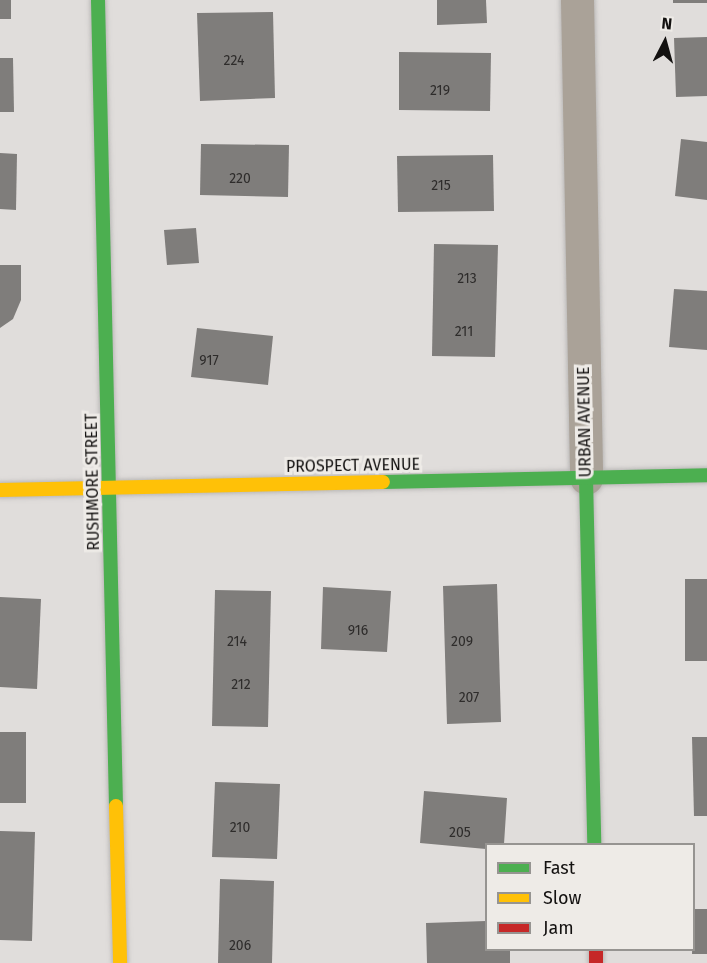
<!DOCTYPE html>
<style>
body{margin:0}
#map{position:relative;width:707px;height:963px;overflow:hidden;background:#e0dddb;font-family:"Fira Sans",sans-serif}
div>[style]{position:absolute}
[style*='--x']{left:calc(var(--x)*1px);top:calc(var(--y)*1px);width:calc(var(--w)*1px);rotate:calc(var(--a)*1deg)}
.building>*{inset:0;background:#7f7d7b}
.roads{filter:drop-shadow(0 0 2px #bab8b7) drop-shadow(0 0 2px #bab8b7)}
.street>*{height:33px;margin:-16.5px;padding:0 16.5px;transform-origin:16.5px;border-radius:16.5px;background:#aaa298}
.fast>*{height:14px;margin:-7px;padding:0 7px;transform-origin:7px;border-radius:7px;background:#4caf50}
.slow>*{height:14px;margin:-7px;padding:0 7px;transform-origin:7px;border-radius:7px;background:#ffc107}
.jam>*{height:14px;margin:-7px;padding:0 7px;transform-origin:7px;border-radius:7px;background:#c62828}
span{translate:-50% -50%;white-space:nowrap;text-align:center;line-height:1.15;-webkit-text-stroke:6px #eeebe7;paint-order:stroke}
.number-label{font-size:14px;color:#2e2c2b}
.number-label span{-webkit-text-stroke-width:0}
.street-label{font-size:16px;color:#131110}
.legend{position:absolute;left:485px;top:843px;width:210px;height:108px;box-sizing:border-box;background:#eeebe7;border:2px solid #969491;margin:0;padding:8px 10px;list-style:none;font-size:18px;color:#131110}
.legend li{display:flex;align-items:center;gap:12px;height:30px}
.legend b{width:30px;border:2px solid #969491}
.north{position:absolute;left:635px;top:12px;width:60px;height:60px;-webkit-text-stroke:4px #eeebe7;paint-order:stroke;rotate:6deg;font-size:16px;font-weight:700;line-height:24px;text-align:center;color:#131110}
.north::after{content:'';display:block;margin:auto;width:21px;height:27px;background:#131110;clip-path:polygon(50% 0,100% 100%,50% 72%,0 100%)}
</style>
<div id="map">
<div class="building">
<div style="clip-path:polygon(0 0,11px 0,11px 19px,0 19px)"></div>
<div style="clip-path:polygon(437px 0,486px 0,487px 23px,437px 25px)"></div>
<div style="clip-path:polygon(673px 0,707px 0,707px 3px,673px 3px)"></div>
<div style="clip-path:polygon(273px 12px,275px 98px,200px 101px,197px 13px)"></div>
<div style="clip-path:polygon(707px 37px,707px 96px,676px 97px,674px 38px)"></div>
<div style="clip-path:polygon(399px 52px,491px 53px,490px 111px,399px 110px)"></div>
<div style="clip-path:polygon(0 58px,13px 58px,14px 112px,0 112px)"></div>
<div style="clip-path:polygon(681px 139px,707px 142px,707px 200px,675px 196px)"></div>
<div style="clip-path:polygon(201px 144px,289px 145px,288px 197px,200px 195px)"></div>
<div style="clip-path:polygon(0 153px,17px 154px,16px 210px,0 209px)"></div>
<div style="clip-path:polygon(493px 155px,494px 211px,398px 212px,397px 156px)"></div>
<div style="clip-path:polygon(196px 228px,199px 263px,167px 265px,164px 230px)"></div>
<div style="clip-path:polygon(434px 244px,498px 245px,495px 357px,432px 356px)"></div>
<div style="clip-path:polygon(0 265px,21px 265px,21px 300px,13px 319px,0 328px)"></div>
<div style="clip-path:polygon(674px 289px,707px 291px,707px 350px,669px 347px)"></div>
<div style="clip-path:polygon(197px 328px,273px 336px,268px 385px,191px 377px)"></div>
<div style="clip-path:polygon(685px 579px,707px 579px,707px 661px,685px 661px)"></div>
<div style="clip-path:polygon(497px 584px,501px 722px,447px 724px,443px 586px)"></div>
<div style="clip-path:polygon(323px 587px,391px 591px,387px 652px,321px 649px)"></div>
<div style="clip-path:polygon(215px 590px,271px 591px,268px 727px,212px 726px)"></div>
<div style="clip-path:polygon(0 597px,41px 599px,37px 689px,0 687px)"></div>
<div style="clip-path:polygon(0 732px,26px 732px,26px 803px,0 803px)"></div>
<div style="clip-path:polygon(692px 737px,707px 737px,707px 816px,694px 816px)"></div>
<div style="clip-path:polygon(215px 782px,280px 784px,277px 859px,212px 857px)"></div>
<div style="clip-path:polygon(424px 791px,507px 798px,504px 844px,486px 844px,486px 849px,420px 843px)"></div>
<div style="clip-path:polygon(0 831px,35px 832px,32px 941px,0 940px)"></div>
<div style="clip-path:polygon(220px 879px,274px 881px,272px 963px,218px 963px)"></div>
<div style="clip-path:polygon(694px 909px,707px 909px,707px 954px,692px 954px)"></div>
<div style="clip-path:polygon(486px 921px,486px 950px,510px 950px,510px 963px,427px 963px,426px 923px)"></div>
</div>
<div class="roads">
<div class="street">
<div style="--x:577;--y:0;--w:478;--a:88.9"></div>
</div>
<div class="fast">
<div style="--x:98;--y:0;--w:806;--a:88.72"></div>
<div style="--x:586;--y:478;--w:366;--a:88.7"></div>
<div style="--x:383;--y:482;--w:324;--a:-1.2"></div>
</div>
<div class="slow">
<div style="--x:0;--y:490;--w:383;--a:-1.2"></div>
<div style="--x:116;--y:806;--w:157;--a:88.5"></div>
</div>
<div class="jam">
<div style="--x:596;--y:950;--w:13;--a:90"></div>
</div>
</div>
<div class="number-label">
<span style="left:234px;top:61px">224</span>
<span style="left:440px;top:91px">219</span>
<span style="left:240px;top:179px">220</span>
<span style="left:441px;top:186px">215</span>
<span style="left:467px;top:279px">213</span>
<span style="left:464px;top:332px">211</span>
<span style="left:209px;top:361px">917</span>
<span style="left:358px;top:631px">916</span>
<span style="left:237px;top:642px">214</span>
<span style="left:462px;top:642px">209</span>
<span style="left:241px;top:685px">212</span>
<span style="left:469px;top:698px">207</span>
<span style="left:240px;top:828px">210</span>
<span style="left:460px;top:833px">205</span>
<span style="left:240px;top:946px">206</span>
</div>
<div class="street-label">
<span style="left:585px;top:422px;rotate:-91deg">URBAN AVENUE</span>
<span style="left:353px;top:466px;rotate:-1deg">PROSPECT AVENUE</span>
<span style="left:93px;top:482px;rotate:-91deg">RUSHMORE STREET</span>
</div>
<ul class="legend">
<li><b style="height:8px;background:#4caf50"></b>Fast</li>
<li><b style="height:8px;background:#ffc107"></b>Slow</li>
<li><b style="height:8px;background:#c62828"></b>Jam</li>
</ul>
<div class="north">N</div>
</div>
